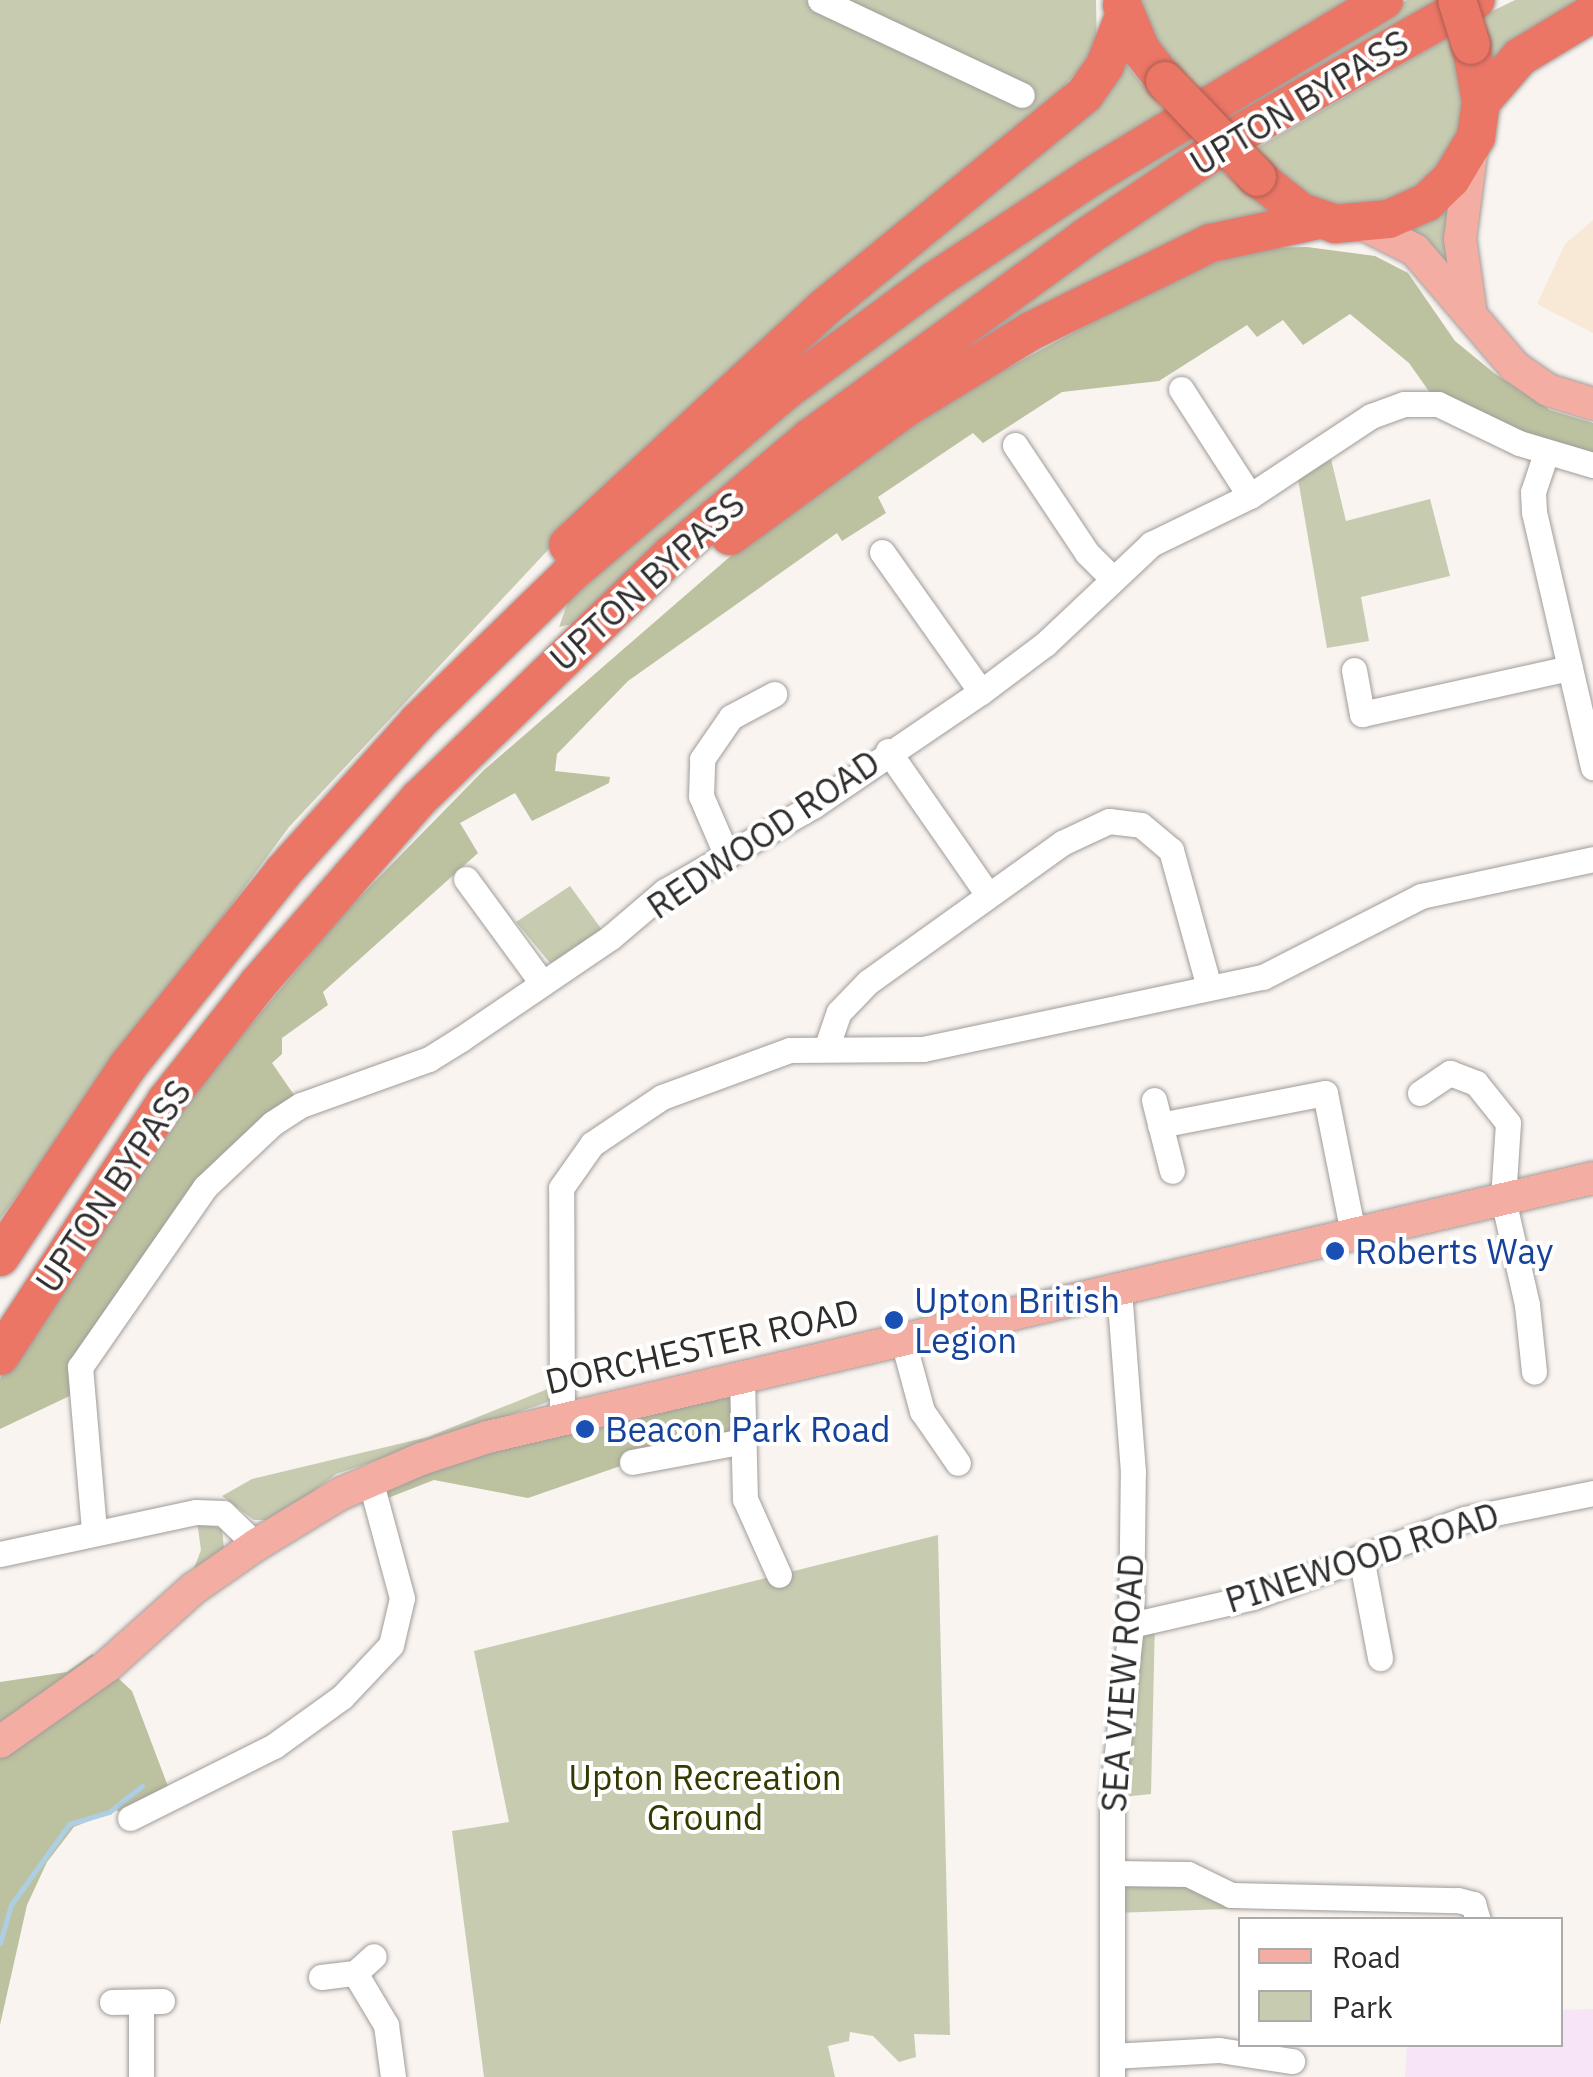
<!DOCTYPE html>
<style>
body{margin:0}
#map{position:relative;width:1593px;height:2077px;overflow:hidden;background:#f9f4f0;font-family:"IBM Plex Sans",sans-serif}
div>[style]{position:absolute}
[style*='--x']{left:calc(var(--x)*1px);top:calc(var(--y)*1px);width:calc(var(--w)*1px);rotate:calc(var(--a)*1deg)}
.commercial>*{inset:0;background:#f8e9d6}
.education>*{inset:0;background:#f7e4f6}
.green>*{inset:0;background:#c7cbb0}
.forest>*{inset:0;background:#bcc1a0}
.stream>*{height:5px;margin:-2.5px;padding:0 2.5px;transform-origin:2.5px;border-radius:2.5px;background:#adcee3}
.roads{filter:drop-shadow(0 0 2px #a19c99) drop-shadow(0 0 2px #a19c99)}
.minor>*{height:25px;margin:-12.5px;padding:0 12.5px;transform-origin:12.5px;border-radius:12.5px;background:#fff}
.major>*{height:32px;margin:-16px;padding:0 16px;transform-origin:16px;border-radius:16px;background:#f3ada3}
.highway>*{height:38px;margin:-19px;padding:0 19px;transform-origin:19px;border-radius:19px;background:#eb7665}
.bridges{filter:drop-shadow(0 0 2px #a95c51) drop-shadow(0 0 2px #a95c51)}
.highway-bridge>*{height:38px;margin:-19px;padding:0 19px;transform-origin:19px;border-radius:19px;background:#eb7665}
.dots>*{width:28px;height:28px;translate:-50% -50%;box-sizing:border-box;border:5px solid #fff;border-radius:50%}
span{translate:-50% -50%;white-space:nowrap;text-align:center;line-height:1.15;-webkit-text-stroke:8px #fff;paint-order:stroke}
.street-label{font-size:35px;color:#2f2d2c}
.transit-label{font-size:35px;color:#164399}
.left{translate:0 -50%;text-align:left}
.park-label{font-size:35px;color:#353a00}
.legend{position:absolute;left:1238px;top:1917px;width:325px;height:130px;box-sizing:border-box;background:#fff;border:2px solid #acabab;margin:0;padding:12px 18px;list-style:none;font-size:30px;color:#2f2d2c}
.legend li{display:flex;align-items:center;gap:20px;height:50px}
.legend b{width:50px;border:2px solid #acabab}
</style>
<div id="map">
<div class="commercial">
<div style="clip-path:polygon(1593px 220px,1593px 333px,1537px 304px,1565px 244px)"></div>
</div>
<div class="education">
<div style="clip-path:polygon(1593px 2009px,1593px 2077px,1405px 2077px,1407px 2045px,1560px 2044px,1561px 2010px)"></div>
</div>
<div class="green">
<div style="clip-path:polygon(0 0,1096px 0,1097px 50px,1034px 119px,619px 474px,289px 827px,0 1219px)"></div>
<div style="clip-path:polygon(1134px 0,1353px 0,1197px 91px,1159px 51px)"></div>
<div style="clip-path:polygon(1407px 0,1439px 0,1231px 129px,1217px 111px)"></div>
<div style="clip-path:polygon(1515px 0,1591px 0,1493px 75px,1478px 18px)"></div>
<div style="clip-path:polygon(1449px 37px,1462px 72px,1462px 127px,1452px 156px,1408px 195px,1358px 209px,1318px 202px,1252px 151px)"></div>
<div style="clip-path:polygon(1122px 60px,1167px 114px,790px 376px,771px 372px)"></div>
<div style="clip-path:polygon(1183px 133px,1199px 147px,581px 622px,559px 627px,568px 602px,711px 473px,875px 342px)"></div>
<div style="clip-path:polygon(1221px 170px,1272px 213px,893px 408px,1006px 312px)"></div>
<div style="clip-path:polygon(1450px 198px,1458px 281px,1398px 230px)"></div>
<div style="clip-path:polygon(1331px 459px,1346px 521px,1430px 499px,1450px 576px,1361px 597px,1369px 641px,1327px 648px,1298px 479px)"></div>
<div style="clip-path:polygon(570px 886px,605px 934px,550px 963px,516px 922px)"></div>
<div style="clip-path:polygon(560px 1384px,548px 1402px,336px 1474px,276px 1520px,254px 1520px,222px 1496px,252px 1479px,428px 1437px)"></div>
<div style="clip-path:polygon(197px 1521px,222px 1529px,224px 1548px,190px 1579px,201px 1550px)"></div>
<div style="clip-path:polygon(938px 1535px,950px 2035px,914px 2034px,916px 2057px,899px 2062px,873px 2036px,850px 2032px,849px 2041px,828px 2046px,835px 2077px,484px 2077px,452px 1831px,509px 1822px,474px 1651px)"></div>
<div style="clip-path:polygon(1155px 1620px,1151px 1794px,1112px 1798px,1131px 1625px)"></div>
<div style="clip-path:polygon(1112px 1873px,1188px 1874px,1255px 1908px,1113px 1913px)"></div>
</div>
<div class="forest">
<div style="clip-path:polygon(1307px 247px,1375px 256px,1408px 273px,1455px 341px,1494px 373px,1550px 410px,1593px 423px,1593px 465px,1438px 404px,1409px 363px,1350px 314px,1303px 345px,1283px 320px,1257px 337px,1247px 325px,1159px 381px,1062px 392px,983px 443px,973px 433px,878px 497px,886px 513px,842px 541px,837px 533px,628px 681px,557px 754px,555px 771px,610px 777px,609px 783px,532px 821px,515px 793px,460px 823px,478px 853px,323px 992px,328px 1005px,282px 1038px,282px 1054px,272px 1063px,301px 1105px,236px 1153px,78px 1392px,0 1429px,0 1378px,179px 1111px,343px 914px,484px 770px,748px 541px,869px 454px,991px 377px,1165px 283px,1251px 248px)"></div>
<div style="clip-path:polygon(742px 1378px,739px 1442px,632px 1462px,528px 1498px,434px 1480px,375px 1503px,370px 1479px)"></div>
<div style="clip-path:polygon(92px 1654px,132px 1691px,172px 1797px,130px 1818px,116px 1810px,74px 1827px,47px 1862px,27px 1905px,0 2025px,0 1682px,67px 1672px)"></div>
</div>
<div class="stream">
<div style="--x:0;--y:1943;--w:40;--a:-74"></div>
<div style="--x:11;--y:1905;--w:100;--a:-54.4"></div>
<div style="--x:69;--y:1824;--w:42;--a:-16.7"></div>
<div style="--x:109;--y:1812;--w:42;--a:-38.2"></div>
</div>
<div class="roads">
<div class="minor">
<div style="--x:820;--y:0;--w:223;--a:25.2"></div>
<div style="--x:1181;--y:389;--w:127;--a:57.2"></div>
<div style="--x:1015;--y:445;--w:130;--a:56.3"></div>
<div style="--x:1087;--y:553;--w:37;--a:45"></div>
<div style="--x:1546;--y:453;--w:41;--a:108.4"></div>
<div style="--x:1533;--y:492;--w:20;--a:87"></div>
<div style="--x:1534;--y:512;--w:262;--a:77"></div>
<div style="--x:882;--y:552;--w:171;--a:54.7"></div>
<div style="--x:1354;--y:670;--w:45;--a:79.7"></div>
<div style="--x:1362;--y:714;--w:213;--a:-12.5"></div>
<div style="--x:888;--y:751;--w:175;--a:55.2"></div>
<div style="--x:727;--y:856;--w:65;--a:-113.4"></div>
<div style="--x:701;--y:796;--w:37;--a:-88"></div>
<div style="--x:702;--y:759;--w:51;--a:-55.4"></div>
<div style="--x:731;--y:717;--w:49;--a:-28.1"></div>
<div style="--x:466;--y:879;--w:129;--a:53.8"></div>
<div style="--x:826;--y:1049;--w:39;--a:-71"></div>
<div style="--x:839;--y:1012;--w:42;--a:-46"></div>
<div style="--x:868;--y:982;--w:239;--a:-35.6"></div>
<div style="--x:1062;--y:843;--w:52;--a:-25.1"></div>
<div style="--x:1109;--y:821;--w:32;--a:7"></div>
<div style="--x:1141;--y:825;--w:39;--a:40"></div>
<div style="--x:1171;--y:850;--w:142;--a:74.5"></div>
<div style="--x:1420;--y:1093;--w:36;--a:-34"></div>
<div style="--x:1450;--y:1073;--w:28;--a:21"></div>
<div style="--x:1476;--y:1083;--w:51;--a:51.3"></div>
<div style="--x:1508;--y:1123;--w:76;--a:93.8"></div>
<div style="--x:1503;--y:1199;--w:109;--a:77.2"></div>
<div style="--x:1527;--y:1305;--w:67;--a:84"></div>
<div style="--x:1154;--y:1100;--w:73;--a:75.8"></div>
<div style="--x:1160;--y:1125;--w:168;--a:-11"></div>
<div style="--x:1325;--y:1093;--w:143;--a:78.7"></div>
<div style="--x:903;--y:1341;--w:73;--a:74.8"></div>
<div style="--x:922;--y:1411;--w:63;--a:55.3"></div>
<div style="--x:742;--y:1378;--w:121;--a:88.6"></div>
<div style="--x:745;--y:1499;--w:83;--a:65.9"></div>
<div style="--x:562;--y:1420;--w:232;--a:-90.2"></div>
<div style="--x:561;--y:1188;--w:54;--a:-54.8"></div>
<div style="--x:592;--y:1144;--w:84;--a:-33.9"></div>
<div style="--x:662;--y:1097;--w:136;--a:-20.2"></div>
<div style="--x:790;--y:1050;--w:133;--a:-0.4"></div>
<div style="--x:923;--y:1049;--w:348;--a:-12"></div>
<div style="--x:1263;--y:977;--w:178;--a:-27.1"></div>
<div style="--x:1421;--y:896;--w:176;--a:-12.1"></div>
<div style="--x:632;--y:1462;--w:109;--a:-10.6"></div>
<div style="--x:94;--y:1530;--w:164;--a:-94.9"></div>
<div style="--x:80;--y:1367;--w:219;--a:-55.2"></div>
<div style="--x:205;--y:1187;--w:93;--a:-43.3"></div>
<div style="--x:273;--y:1123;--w:33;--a:-33"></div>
<div style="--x:301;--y:1105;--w:136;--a:-19.8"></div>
<div style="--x:429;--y:1059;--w:38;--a:-32"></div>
<div style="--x:461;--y:1039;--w:181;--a:-34.2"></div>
<div style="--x:611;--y:937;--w:71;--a:-40.4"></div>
<div style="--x:665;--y:891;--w:171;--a:-29.9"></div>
<div style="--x:813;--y:806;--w:203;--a:-34.2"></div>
<div style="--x:981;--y:692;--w:80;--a:-36.9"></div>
<div style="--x:1045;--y:644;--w:146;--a:-43.3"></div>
<div style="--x:1151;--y:544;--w:110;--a:-25.9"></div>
<div style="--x:1250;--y:496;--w:145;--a:-33.5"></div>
<div style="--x:1371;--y:416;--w:35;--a:-20"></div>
<div style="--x:1404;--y:404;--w:34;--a:0"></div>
<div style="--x:1438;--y:404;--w:90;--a:25.7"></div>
<div style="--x:1519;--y:443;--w:77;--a:16.6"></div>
<div style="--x:0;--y:1554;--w:200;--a:-12.1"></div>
<div style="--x:196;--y:1512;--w:27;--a:2"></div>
<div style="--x:223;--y:1513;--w:46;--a:44.1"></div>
<div style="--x:1361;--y:1557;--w:103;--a:79.3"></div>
<div style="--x:1131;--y:1625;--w:125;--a:-12.9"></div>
<div style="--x:1253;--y:1597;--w:226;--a:-20.2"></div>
<div style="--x:1465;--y:1519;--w:131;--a:-11.5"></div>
<div style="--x:130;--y:1818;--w:161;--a:-26.6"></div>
<div style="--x:274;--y:1746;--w:84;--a:-35.8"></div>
<div style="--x:342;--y:1697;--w:71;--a:-46.7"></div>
<div style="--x:391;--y:1645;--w:48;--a:-76.8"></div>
<div style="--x:402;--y:1598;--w:123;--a:-105.1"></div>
<div style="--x:1112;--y:1873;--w:76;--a:0.8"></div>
<div style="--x:1188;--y:1874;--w:48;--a:26"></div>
<div style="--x:1231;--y:1895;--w:227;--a:1.3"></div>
<div style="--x:1458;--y:1900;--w:16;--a:15"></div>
<div style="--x:1473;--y:1904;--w:17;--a:73"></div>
<div style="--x:355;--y:1973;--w:61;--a:59.2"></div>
<div style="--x:386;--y:2025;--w:52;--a:82.3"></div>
<div style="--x:321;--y:1977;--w:34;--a:-7"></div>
<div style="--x:355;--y:1973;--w:25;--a:-42"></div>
<div style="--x:112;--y:2002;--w:50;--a:-1.1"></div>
<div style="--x:1112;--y:2056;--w:107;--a:-3.2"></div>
<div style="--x:1219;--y:2050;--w:74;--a:8.6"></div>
<div style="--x:141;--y:2077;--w:72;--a:-90"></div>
<div style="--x:1112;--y:2077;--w:279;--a:-90"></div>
<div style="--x:1112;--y:1798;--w:174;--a:-83.7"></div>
<div style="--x:1131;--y:1625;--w:153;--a:-89.3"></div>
<div style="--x:1133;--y:1472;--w:183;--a:-94.4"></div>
</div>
<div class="major">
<div style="--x:1365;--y:225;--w:56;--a:26.6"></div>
<div style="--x:1415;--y:250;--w:154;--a:49.5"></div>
<div style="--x:1515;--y:367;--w:40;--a:34.9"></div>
<div style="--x:1548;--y:390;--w:47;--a:17.3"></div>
<div style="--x:1470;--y:308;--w:70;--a:-98.2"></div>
<div style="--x:1460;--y:239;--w:86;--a:-82.6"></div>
<div style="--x:0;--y:1742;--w:130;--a:-35.3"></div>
<div style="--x:106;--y:1667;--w:117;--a:-41.9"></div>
<div style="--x:193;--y:1589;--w:77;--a:-34.9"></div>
<div style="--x:256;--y:1545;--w:98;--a:-31.3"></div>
<div style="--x:340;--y:1494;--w:88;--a:-23.4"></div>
<div style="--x:421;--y:1459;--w:71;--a:-18.2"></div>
<div style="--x:488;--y:1437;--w:1135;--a:-13.19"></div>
</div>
<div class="highway">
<div style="--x:1122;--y:5;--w:49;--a:67.1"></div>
<div style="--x:1141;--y:50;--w:39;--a:52"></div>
<div style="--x:1481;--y:102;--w:60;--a:-49.1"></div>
<div style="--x:1520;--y:57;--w:85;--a:-31.1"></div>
<div style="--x:1257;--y:177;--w:56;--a:38.5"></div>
<div style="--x:1301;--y:212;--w:36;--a:19"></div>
<div style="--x:1335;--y:224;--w:54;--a:-5.3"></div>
<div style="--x:1389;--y:219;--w:42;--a:-24.1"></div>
<div style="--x:1427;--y:202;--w:33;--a:-44"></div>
<div style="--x:1451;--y:179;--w:49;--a:-59.2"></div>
<div style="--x:1476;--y:137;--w:35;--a:-82"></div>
<div style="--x:1481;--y:102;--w:58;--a:-100"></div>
<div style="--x:730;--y:536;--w:219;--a:-36.1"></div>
<div style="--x:907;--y:407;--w:145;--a:-31.5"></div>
<div style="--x:1031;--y:331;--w:200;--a:-26.1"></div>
<div style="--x:1211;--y:243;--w:109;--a:-12.1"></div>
<div style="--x:568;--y:545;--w:350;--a:-42.8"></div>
<div style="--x:825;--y:307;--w:336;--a:-39.3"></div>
<div style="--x:1085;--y:94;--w:35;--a:-55"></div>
<div style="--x:1105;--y:65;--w:55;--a:-68.6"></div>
<div style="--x:0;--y:1257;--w:229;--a:-56.2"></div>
<div style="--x:127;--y:1067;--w:250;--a:-51.3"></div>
<div style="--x:283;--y:872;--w:202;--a:-48"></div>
<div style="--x:418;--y:722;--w:212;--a:-44.2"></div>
<div style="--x:570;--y:574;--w:282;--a:-40.4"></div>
<div style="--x:785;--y:391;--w:185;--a:-36.4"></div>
<div style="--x:934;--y:281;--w:188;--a:-33.5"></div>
<div style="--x:1091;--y:177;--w:342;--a:-31.1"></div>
<div style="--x:0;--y:1356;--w:304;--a:-56.9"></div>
<div style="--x:166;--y:1101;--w:149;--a:-51.8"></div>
<div style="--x:258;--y:984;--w:245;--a:-49"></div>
<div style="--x:419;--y:799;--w:351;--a:-44.1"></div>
<div style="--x:671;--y:555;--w:182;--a:-40.1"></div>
<div style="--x:810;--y:438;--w:340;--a:-36"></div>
<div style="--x:1085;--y:238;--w:192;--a:-33.9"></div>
<div style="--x:1244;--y:131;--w:266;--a:-29.5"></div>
</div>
</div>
<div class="bridges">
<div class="highway-bridge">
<div style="--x:1457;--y:0;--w:47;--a:72.7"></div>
<div style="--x:1165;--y:81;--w:133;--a:46.2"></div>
</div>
</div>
<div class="dots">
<div style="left:1335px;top:1251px;background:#1a4fb4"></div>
<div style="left:894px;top:1320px;background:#1a4fb4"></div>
<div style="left:585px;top:1429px;background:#1a4fb4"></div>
</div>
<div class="street-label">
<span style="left:1299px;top:102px;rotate:-31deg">UPTON BYPASS</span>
<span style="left:647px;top:581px;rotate:-42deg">UPTON BYPASS</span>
<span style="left:763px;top:834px;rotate:-34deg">REDWOOD ROAD</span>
<span style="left:113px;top:1186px;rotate:-56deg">UPTON BYPASS</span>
<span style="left:702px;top:1346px;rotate:-13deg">DORCHESTER ROAD</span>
<span style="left:1362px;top:1557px;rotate:-18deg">PINEWOOD ROAD</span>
<span style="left:1122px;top:1683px;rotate:-86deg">SEA VIEW ROAD</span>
</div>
<div class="transit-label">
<span class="left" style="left:1355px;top:1251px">Roberts Way</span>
<span class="left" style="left:914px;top:1320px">Upton British<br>Legion</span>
<span class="left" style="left:605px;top:1429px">Beacon Park Road</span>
</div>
<div class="park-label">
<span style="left:705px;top:1797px">Upton Recreation<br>Ground</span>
</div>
<ul class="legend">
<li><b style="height:12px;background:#f3ada3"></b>Road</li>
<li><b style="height:28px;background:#c7cbb0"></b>Park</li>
</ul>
</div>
